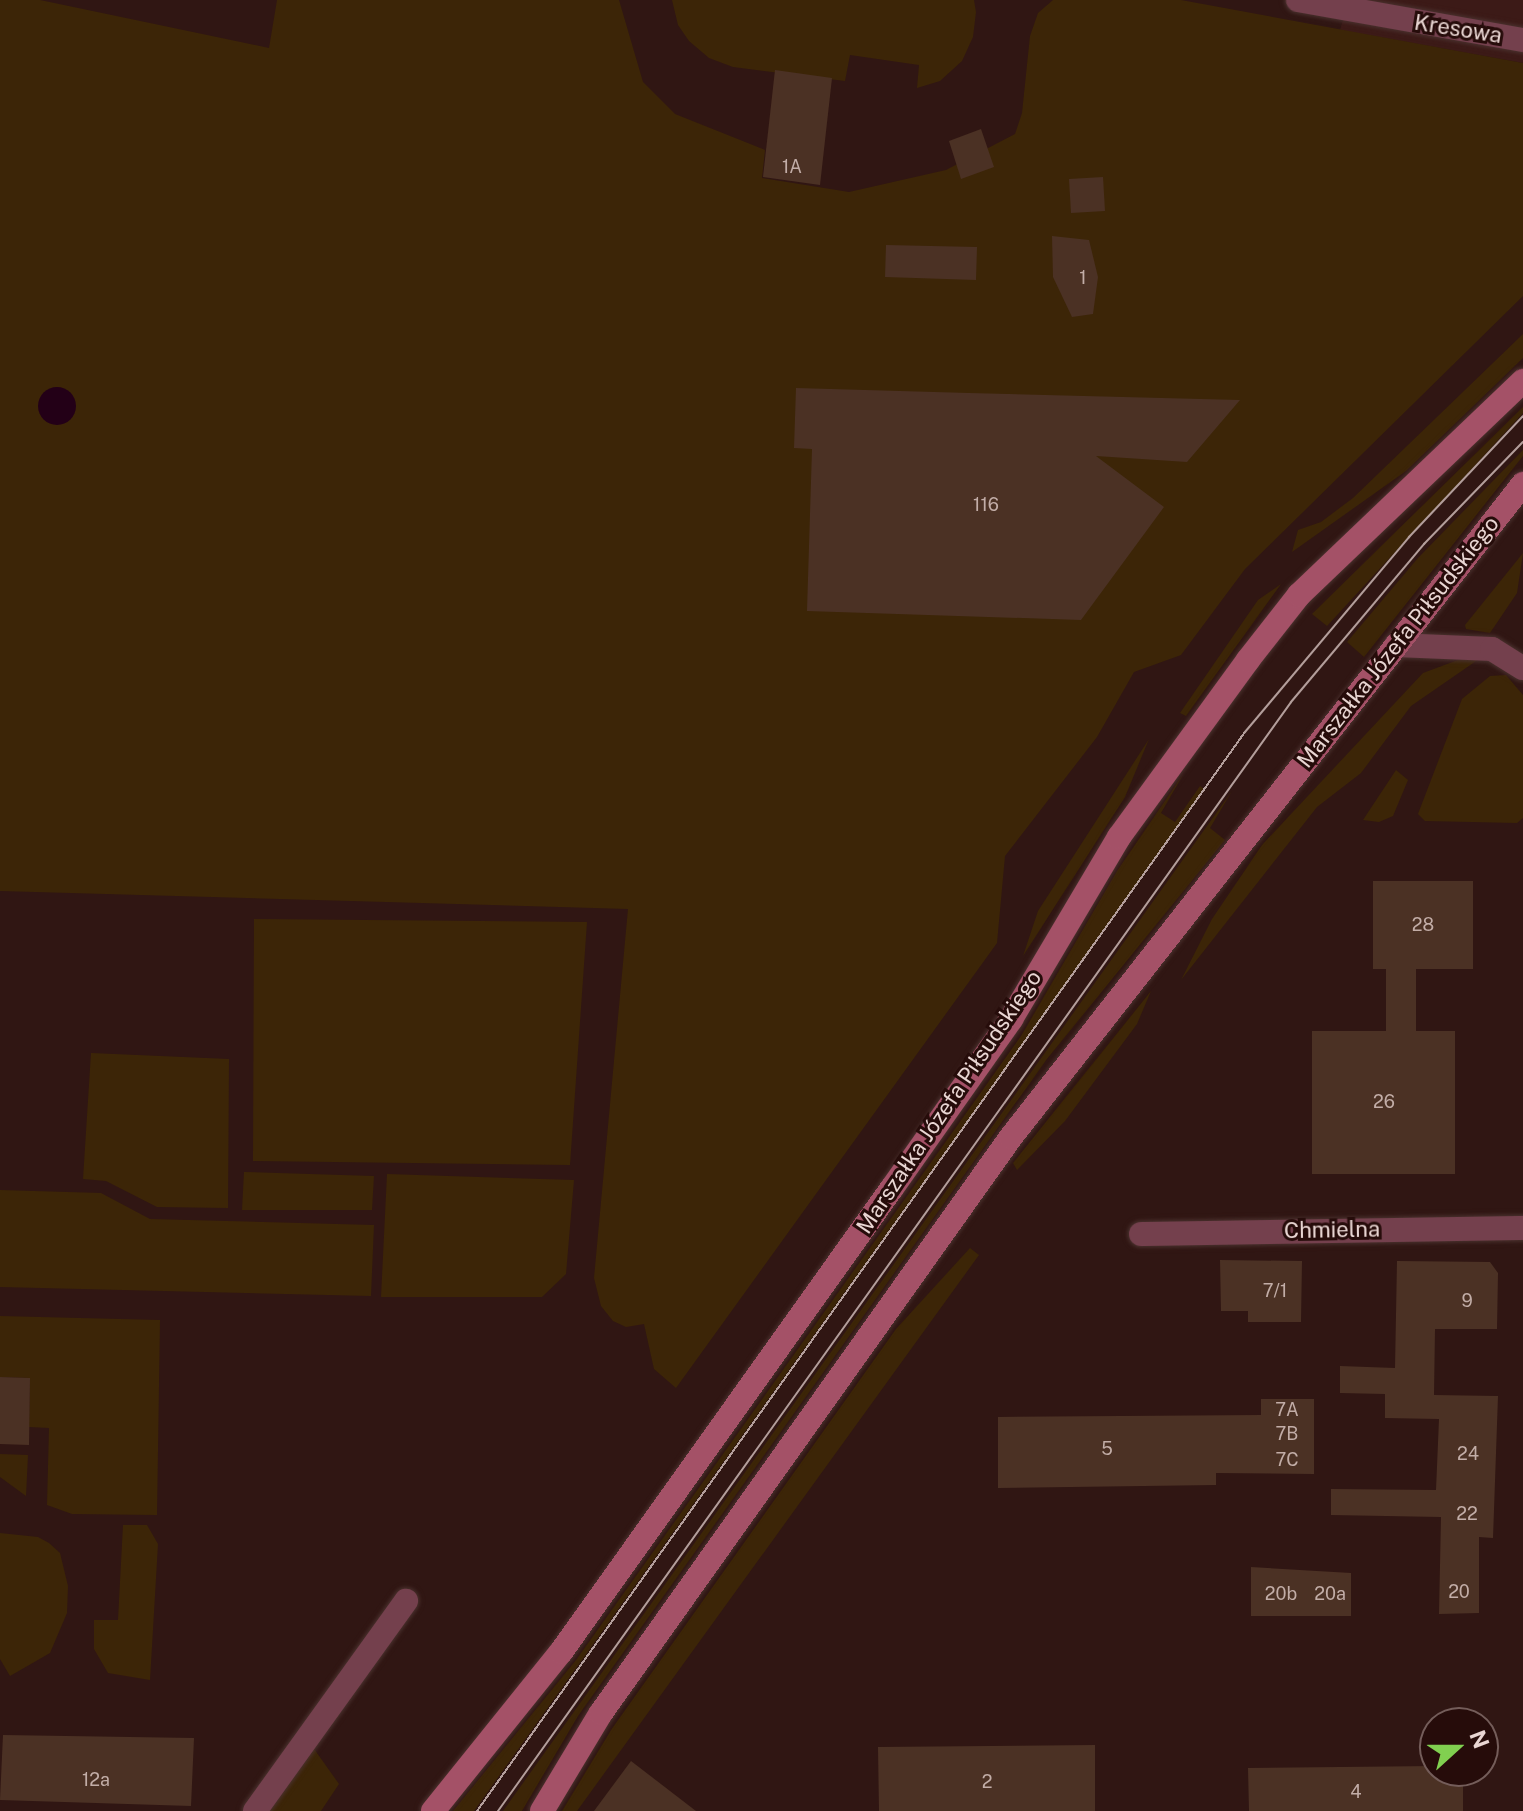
<!DOCTYPE html>
<meta charset="utf-8">
<style>
body{margin:0}
#map{position:relative;width:1523px;height:1811px;overflow:hidden;background:#301613;font-family:"Public Sans",sans-serif}
div>[style]{position:absolute}
[style*='--x']{left:calc(var(--x)*1px);top:calc(var(--y)*1px);width:calc(var(--w)*1px);rotate:calc(var(--a)*1deg)}
.built>*{inset:0;background:#3c1a17}
.green>*{inset:0;background:#3c2507}
.water>*{inset:0;background:#230017}
.round{border-radius:50%}
.building>*{inset:0;background:#4b3124}
.roads{filter:drop-shadow(0 0 2px #4a312e) drop-shadow(0 0 2px #4a312e)}
.street>*{height:24px;margin:-12px;padding:0 12px;transform-origin:12px;border-radius:12px;background:#74404d}
.secondary>*{height:24px;margin:-12px;padding:0 12px;transform-origin:12px;border-radius:12px;background:#a45167}
.tram>*{height:2px;margin:-1px;padding:0 1px;transform-origin:1px;border-radius:1px;background:#b39e9b}
span{translate:-50% -50%;white-space:nowrap;text-align:center;line-height:1.15;-webkit-text-stroke:6px #260c0a;paint-order:stroke}
.number-label{font-size:18px;color:#c2ada7}
.number-label span{-webkit-text-stroke-width:0}
.street-label{font-size:22px;color:#e9d6d3}
.north{position:absolute;left:1419px;top:1707px;width:80px;height:80px;box-sizing:border-box;background:#260c0a;border:2px solid #745d5a;border-radius:50%;rotate:69deg;font-size:22px;font-weight:700;line-height:32px;text-align:center;color:#e9d6d3}
.north::after{content:'';display:block;margin:auto;width:28px;height:36px;background:#81d050;clip-path:polygon(50% 0,100% 100%,50% 72%,0 100%)}
</style>
<div id="map">
<div class="built">
<div style="clip-path:polygon(1349px 0,1523px 0,1523px 63px,1340px 30px)"></div>
</div>
<div class="green">
<div style="clip-path:polygon(0 0,40px 0,269px 48px,277px 0,619px 0,643px 82px,675px 114px,765px 150px,762px 178px,849px 192px,946px 170px,1015px 134px,1022px 113px,1030px 36px,1038px 13px,1053px 0,1181px 0,1523px 63px,1523px 296px,1245px 569px,1181px 655px,1134px 672px,1097px 737px,1005px 856px,997px 943px,676px 1388px,654px 1369px,644px 1324px,626px 1327px,613px 1321px,601px 1306px,594px 1278px,628px 909px,0 891px)"></div>
<div style="clip-path:polygon(672px 0,974px 0,976px 12px,973px 37px,962px 61px,940px 81px,917px 88px,919px 65px,850px 55px,845px 81px,733px 67px,709px 58px,689px 41px,678px 25px)"></div>
<div style="clip-path:polygon(1523px 334px,1523px 358px,1406px 471px,1292px 552px,1298px 530px,1321px 522px,1353px 498px)"></div>
<div style="clip-path:polygon(1523px 407px,1523px 413px,1327px 626px,1312px 614px)"></div>
<div style="clip-path:polygon(1523px 450px,1523px 456px,1364px 657px,1347px 642px,1418px 558px)"></div>
<div style="clip-path:polygon(1523px 553px,1517px 593px,1490px 633px,1466px 629px,1465px 625px)"></div>
<div style="clip-path:polygon(1281px 584px,1186px 716px,1180px 713px,1258px 600px)"></div>
<div style="clip-path:polygon(1466px 657px,1479px 659px,1411px 706px,1361px 773px,1317px 807px,1181px 980px,1212px 919px,1262px 845px,1423px 673px)"></div>
<div style="clip-path:polygon(1506px 675px,1523px 695px,1523px 818px,1517px 823px,1425px 821px,1418px 814px,1462px 699px,1490px 676px)"></div>
<div style="clip-path:polygon(1149px 739px,1125px 797px,1023px 956px,1038px 911px)"></div>
<div style="clip-path:polygon(1396px 770px,1408px 780px,1393px 816px,1379px 822px,1363px 820px)"></div>
<div style="clip-path:polygon(1184px 773px,1161px 813px,1175px 822px,1200px 786px,1204px 789px,474px 1811px,453px 1811px,576px 1660px,1021px 1036px,1117px 871px)"></div>
<div style="clip-path:polygon(1232px 791px,1210px 828px,1225px 840px,1047px 1059px,578px 1716px,522px 1811px,503px 1811px)"></div>
<div style="clip-path:polygon(254px 919px,587px 922px,570px 1165px,253px 1161px)"></div>
<div style="clip-path:polygon(1151px 991px,1137px 1024px,1065px 1121px,1017px 1170px,1013px 1163px)"></div>
<div style="clip-path:polygon(91px 1053px,229px 1059px,228px 1208px,157px 1207px,106px 1181px,83px 1179px)"></div>
<div style="clip-path:polygon(244px 1172px,374px 1176px,372px 1210px,242px 1210px)"></div>
<div style="clip-path:polygon(387px 1174px,574px 1180px,566px 1274px,542px 1297px,381px 1297px)"></div>
<div style="clip-path:polygon(0 1190px,101px 1193px,150px 1219px,374px 1225px,371px 1296px,0 1287px)"></div>
<div style="clip-path:polygon(970px 1248px,979px 1255px,577px 1811px,562px 1811px,611px 1730px,896px 1329px)"></div>
<div style="clip-path:polygon(0 1316px,160px 1320px,157px 1515px,72px 1514px,47px 1505px,49px 1428px,29px 1427px,30px 1378px,0 1377px)"></div>
<div style="clip-path:polygon(0 1454px,28px 1455px,26px 1496px,0 1477px)"></div>
<div style="clip-path:polygon(123px 1525px,147px 1525px,158px 1544px,150px 1680px,108px 1673px,94px 1649px,94px 1620px,118px 1620px)"></div>
<div style="clip-path:polygon(0 1533px,38px 1537px,49px 1543px,60px 1553px,68px 1586px,67px 1613px,50px 1653px,10px 1676px,0 1659px)"></div>
<div style="clip-path:polygon(312px 1746px,339px 1784px,321px 1811px,268px 1811px)"></div>
</div>
<div class="water">
<div class="round" style="left:38px;top:387px;width:38px;height:38px"></div>
</div>
<div class="building">
<div style="clip-path:polygon(775px 70px,832px 78px,820px 185px,763px 177px)"></div>
<div style="clip-path:polygon(981px 129px,994px 167px,961px 179px,949px 141px)"></div>
<div style="clip-path:polygon(1103px 177px,1105px 211px,1071px 213px,1069px 179px)"></div>
<div style="clip-path:polygon(1052px 236px,1089px 240px,1098px 277px,1093px 314px,1072px 317px,1053px 277px)"></div>
<div style="clip-path:polygon(886px 245px,977px 247px,976px 280px,885px 277px)"></div>
<div style="clip-path:polygon(796px 388px,969px 393px,1240px 400px,1187px 462px,1096px 456px,1164px 507px,1081px 620px,807px 611px,812px 449px,794px 448px)"></div>
<div style="clip-path:polygon(1373px 881px,1473px 881px,1473px 969px,1416px 969px,1416px 1031px,1455px 1031px,1455px 1174px,1312px 1174px,1312px 1031px,1386px 1031px,1386px 969px,1373px 969px)"></div>
<div style="clip-path:polygon(1220px 1260px,1302px 1261px,1301px 1322px,1248px 1322px,1248px 1311px,1221px 1311px)"></div>
<div style="clip-path:polygon(1397px 1261px,1490px 1262px,1498px 1273px,1497px 1329px,1435px 1329px,1434px 1395px,1498px 1396px,1493px 1538px,1479px 1537px,1479px 1613px,1439px 1614px,1441px 1517px,1331px 1515px,1331px 1489px,1436px 1490px,1439px 1419px,1385px 1418px,1385px 1394px,1340px 1393px,1340px 1366px,1395px 1368px)"></div>
<div style="clip-path:polygon(0 1377px,30px 1378px,29px 1445px,0 1444px)"></div>
<div style="clip-path:polygon(1261px 1399px,1314px 1399px,1314px 1474px,1216px 1473px,1216px 1485px,998px 1488px,998px 1417px,1261px 1415px)"></div>
<div style="clip-path:polygon(1251px 1567px,1351px 1573px,1351px 1616px,1251px 1616px)"></div>
<div style="clip-path:polygon(3px 1735px,194px 1738px,191px 1806px,0 1800px)"></div>
<div style="clip-path:polygon(1095px 1745px,1095px 1811px,879px 1811px,878px 1747px)"></div>
<div style="clip-path:polygon(631px 1761px,696px 1811px,594px 1811px)"></div>
<div style="clip-path:polygon(1435px 1766px,1435px 1771px,1463px 1771px,1463px 1811px,1249px 1811px,1248px 1768px)"></div>
</div>
<div class="roads">
<div class="street">
<div style="--x:1298;--y:0;--w:229;--a:10.1"></div>
<div style="--x:1396;--y:645;--w:96;--a:2.4"></div>
<div style="--x:1492;--y:649;--w:36;--a:32"></div>
<div style="--x:1141;--y:1234;--w:382;--a:-0.9"></div>
<div style="--x:255;--y:1811;--w:259;--a:-54.3"></div>
</div>
<div class="secondary">
<div style="--x:433;--y:1811;--w:204;--a:-51.2"></div>
<div style="--x:561;--y:1652;--w:570;--a:-54.5"></div>
<div style="--x:892;--y:1188;--w:207;--a:-54.8"></div>
<div style="--x:1011;--y:1019;--w:212;--a:-59.3"></div>
<div style="--x:1119;--y:837;--w:219;--a:-53.9"></div>
<div style="--x:1248;--y:660;--w:83;--a:-51.9"></div>
<div style="--x:1299;--y:595;--w:310;--a:-43.7"></div>
<div style="--x:542;--y:1811;--w:114;--a:-59"></div>
<div style="--x:601;--y:1713;--w:707;--a:-54.56"></div>
<div style="--x:1011;--y:1137;--w:830;--a:-51.9"></div>
</div>
</div>
<div class="tram">
<div style="--x:477;--y:1811;--w:1324;--a:-54.56"></div>
<div style="--x:1245;--y:732;--w:255;--a:-49.9"></div>
<div style="--x:1409;--y:537;--w:166;--a:-46.7"></div>
<div style="--x:498;--y:1811;--w:1363;--a:-54.43"></div>
<div style="--x:1291;--y:702;--w:207;--a:-49.9"></div>
<div style="--x:1424;--y:544;--w:142;--a:-45.9"></div>
</div>
<div class="number-label">
<span style="left:792px;top:167px">1A</span>
<span style="left:1083px;top:278px">1</span>
<span style="left:986px;top:505px">116</span>
<span style="left:1423px;top:925px">28</span>
<span style="left:1384px;top:1102px">26</span>
<span style="left:1275px;top:1291px">7/1</span>
<span style="left:1467px;top:1301px">9</span>
<span style="left:1287px;top:1410px">7A</span>
<span style="left:1287px;top:1434px">7B</span>
<span style="left:1107px;top:1449px">5</span>
<span style="left:1468px;top:1454px">24</span>
<span style="left:1287px;top:1460px">7C</span>
<span style="left:1467px;top:1514px">22</span>
<span style="left:1459px;top:1592px">20</span>
<span style="left:1281px;top:1594px">20b</span>
<span style="left:1330px;top:1594px">20a</span>
<span style="left:96px;top:1780px">12a</span>
<span style="left:987px;top:1782px">2</span>
<span style="left:1356px;top:1792px">4</span>
</div>
<div class="street-label">
<span style="left:1458px;top:29px;rotate:9deg">Kresowa</span>
<span style="left:1398px;top:642px;rotate:-52deg">Marszałka Józefa Piłsudskiego</span>
<span style="left:949px;top:1102px;rotate:-56deg">Marszałka Józefa Piłsudskiego</span>
<span style="left:1332px;top:1230px;rotate:-1deg">Chmielna</span>
</div>
<div class="north">N</div>
</div>
